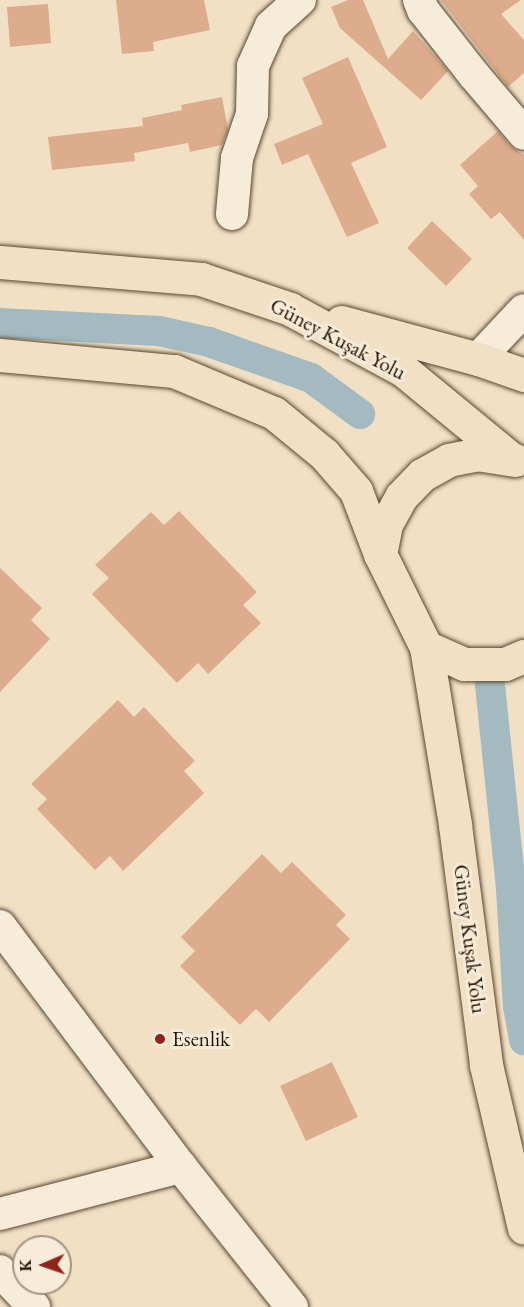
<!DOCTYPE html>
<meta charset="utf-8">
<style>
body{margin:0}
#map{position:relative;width:524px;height:1307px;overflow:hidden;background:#f2e0c5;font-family:"EB Garamond",serif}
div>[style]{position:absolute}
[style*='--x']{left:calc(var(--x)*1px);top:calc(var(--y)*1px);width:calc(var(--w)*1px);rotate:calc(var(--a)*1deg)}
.canal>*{height:30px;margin:-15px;padding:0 15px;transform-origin:15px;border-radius:15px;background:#a2bac0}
.building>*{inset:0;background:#ddac8c}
.roads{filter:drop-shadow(0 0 2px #584631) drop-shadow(0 0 2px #584631)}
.minor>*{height:32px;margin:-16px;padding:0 16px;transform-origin:16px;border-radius:16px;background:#f7ebd9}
.major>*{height:33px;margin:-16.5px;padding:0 16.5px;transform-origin:16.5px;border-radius:16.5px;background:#f2e0c5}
.dots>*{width:16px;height:16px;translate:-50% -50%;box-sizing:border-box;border:3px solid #f7ebd9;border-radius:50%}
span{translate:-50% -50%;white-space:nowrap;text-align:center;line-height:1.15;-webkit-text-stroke:6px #f7ebd9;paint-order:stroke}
.street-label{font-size:21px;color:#251300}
.poi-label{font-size:21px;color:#251300}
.left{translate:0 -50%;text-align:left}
.north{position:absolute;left:12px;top:1235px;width:60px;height:60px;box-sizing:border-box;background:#f7ebd9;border:2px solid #a39582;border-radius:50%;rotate:268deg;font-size:16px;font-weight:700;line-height:24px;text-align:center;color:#251300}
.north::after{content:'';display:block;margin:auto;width:21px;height:27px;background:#8f2418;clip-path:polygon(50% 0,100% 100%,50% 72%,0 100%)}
</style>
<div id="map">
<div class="canal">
<div style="--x:0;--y:323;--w:159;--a:2.9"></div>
<div style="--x:159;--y:331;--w:51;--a:12.4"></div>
<div style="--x:209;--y:342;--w:108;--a:19.4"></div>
<div style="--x:311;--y:378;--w:61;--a:36.3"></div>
<div style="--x:490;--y:685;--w:205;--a:84.1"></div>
<div style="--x:511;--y:889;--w:117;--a:86.6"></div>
<div style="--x:518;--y:1006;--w:35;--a:80"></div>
</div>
<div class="building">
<div style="clip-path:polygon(116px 0,204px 0,210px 30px,153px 42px,154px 51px,122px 54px)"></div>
<div style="clip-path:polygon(348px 0,363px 0,388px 59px,413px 31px,448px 71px,421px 100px,340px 28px,331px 7px)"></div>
<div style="clip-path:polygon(441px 0,521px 0,501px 14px,524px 40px,524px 73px,508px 87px)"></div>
<div style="clip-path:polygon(48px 4px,51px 43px,10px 47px,7px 7px)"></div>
<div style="clip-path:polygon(348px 57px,387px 147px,351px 163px,379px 223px,347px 237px,308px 154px,282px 165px,274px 144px,323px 124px,302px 78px)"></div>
<div style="clip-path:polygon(222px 97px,228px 129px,222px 145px,190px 152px,188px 143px,134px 153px,135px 161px,52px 170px,48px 137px,143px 126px,142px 118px,182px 110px,181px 105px)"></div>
<div style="clip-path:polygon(498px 131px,510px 146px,524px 155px,524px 240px,500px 212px,491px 219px,469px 194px,478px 186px,460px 165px)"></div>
<div style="clip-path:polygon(432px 221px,472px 259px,446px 286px,407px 248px)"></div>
<div style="clip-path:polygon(179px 511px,257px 592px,243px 605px,261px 623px,208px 674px,198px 663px,177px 683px,92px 594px,109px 578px,95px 565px,151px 512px,164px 525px)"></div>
<div style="clip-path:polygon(0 568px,42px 608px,31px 620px,50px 639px,0 692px)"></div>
<div style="clip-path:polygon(118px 700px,134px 717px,144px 707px,195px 761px,184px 771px,204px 793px,123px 871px,110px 856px,95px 870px,37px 809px,47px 799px,31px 784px)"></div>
<div style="clip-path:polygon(262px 854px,281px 873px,292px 862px,346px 915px,336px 925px,350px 939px,269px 1022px,256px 1009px,240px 1025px,180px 966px,195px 951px,181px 937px)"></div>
<div style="clip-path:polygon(332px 1062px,358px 1117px,306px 1141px,280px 1086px)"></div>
</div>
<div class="roads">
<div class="minor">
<div style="--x:419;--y:0;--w:11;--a:68"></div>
<div style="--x:423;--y:10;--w:83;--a:51.9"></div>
<div style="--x:474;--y:75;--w:77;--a:49.7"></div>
<div style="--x:232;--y:214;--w:56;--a:-84.9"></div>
<div style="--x:237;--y:158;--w:46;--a:-71.2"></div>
<div style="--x:252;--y:114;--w:48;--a:-88.8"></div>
<div style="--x:253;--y:66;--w:44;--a:-65.8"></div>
<div style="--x:271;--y:26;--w:39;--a:-42"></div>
<div style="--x:478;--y:359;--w:67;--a:-46.8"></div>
<div style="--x:0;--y:926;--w:301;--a:53.1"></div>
<div style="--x:181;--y:1167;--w:179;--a:51.6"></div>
<div style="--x:0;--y:1214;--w:187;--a:-14.6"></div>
<div style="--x:0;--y:1271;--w:50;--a:46.6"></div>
</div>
<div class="major">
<div style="--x:0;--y:262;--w:202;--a:4.8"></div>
<div style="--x:201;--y:279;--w:94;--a:18.6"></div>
<div style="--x:290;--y:309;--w:128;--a:28.4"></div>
<div style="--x:403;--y:370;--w:137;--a:39.4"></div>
<div style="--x:341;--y:322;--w:142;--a:15.1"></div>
<div style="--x:478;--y:359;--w:49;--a:19.2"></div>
<div style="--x:0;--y:355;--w:175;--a:5.3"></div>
<div style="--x:174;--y:371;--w:108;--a:22.8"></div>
<div style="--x:274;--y:413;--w:65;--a:39.4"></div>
<div style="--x:324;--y:454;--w:49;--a:49.1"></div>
<div style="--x:356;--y:491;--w:67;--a:69.1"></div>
<div style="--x:515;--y:460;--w:36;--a:-171"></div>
<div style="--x:479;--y:454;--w:31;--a:169"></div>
<div style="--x:449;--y:460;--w:31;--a:151"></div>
<div style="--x:422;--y:475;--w:30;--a:134"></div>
<div style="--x:401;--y:497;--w:31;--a:119"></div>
<div style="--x:386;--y:524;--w:31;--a:101"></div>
<div style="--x:380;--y:554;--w:104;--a:63.7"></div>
<div style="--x:426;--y:647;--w:42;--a:24.1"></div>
<div style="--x:464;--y:664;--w:41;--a:0"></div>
<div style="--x:505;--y:664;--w:21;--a:-23"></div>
<div style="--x:426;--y:647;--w:180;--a:80.7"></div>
<div style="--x:455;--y:825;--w:242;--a:82.6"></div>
<div style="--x:486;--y:1065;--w:167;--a:76.9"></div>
</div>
</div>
<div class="dots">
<div style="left:160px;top:1039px;background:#8f2418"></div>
</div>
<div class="street-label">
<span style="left:338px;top:339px;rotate:28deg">Güney Kuşak Yolu</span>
<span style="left:470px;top:939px;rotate:83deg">Güney Kuşak Yolu</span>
</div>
<div class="poi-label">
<span class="left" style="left:172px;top:1039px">Esenlik</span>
</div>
<div class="north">K</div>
</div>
